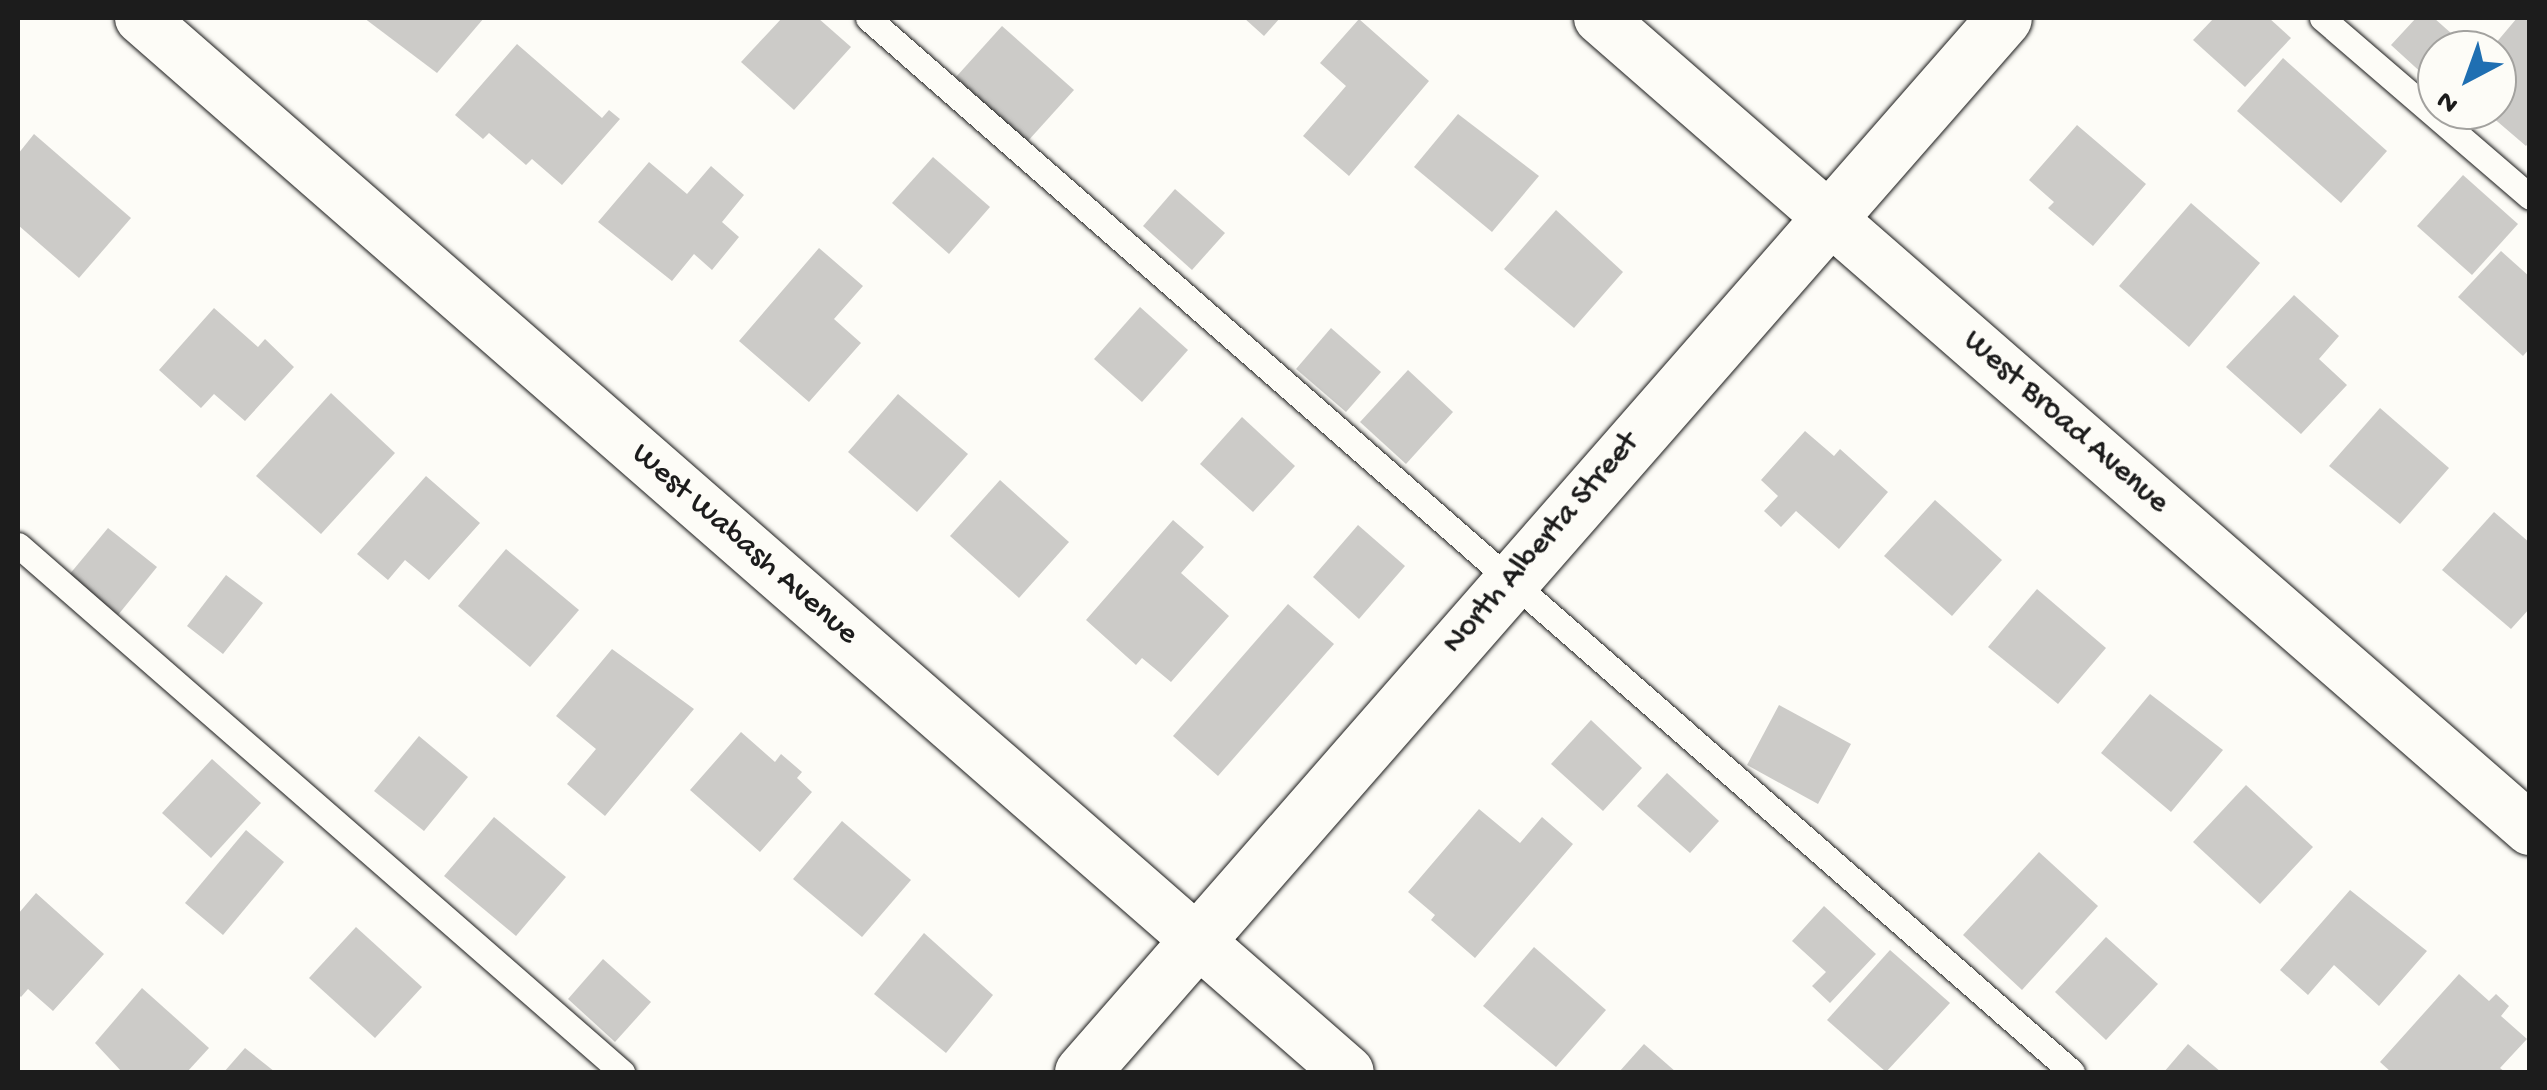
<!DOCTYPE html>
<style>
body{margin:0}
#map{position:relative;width:2547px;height:1090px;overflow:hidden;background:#fdfcf7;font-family:"Gochi Hand",sans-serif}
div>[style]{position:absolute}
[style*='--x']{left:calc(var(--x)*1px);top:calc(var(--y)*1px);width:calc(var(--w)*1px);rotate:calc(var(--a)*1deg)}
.building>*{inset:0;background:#cccbc8}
.roads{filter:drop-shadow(0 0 2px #1c1c1c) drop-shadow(0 0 2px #1c1c1c)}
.service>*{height:25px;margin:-12.5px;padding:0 12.5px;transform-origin:12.5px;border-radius:12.5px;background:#fdfcf7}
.minor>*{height:52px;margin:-26px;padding:0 26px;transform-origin:26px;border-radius:26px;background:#fdfcf7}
.secondary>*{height:55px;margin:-27.5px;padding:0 27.5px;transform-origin:27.5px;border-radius:27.5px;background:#fdfcf7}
span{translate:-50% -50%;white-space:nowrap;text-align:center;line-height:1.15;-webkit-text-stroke:10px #fdfcf7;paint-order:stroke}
.street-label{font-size:32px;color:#1c1c1c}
.frame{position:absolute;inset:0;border:20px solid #1c1c1c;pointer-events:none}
.north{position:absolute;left:2417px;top:30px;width:100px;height:100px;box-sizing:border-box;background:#fdfcf7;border:2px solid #a3a29f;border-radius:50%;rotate:221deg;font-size:28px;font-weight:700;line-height:40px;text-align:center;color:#1c1c1c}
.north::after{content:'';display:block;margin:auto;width:35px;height:45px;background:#1f6fb2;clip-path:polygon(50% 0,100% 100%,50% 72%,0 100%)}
</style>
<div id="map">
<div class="building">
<div style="clip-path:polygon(364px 18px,484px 18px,437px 73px)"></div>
<div style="clip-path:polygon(782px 18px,818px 18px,851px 47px,794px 110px,741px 62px)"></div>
<div style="clip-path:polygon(1244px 18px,1280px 18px,1264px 36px)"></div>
<div style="clip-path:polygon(2214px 18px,2269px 18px,2291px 38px,2245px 87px,2193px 40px)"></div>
<div style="clip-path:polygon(2416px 18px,2434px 18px,2470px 50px,2437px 50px,2437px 87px,2391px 45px)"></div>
<div style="clip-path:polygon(2517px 18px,2530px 18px,2530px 141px,2526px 146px,2484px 110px,2497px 110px,2497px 50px,2490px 50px)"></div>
<div style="clip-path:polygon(1359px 19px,1429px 81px,1349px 176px,1303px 136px,1346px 86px,1320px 63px)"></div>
<div style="clip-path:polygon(1002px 26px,1074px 90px,1027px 142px,956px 77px)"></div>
<div style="clip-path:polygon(517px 44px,602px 118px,609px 110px,620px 119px,562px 185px,532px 159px,526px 165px,489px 133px,483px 139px,455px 115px)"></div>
<div style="clip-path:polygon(2283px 58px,2387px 151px,2341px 203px,2237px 111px)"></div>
<div style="clip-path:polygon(1458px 114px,1539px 176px,1492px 232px,1414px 167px)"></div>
<div style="clip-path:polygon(2077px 125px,2146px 184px,2093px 246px,2048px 208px,2054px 202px,2029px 180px)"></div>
<div style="clip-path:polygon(34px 134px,131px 218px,79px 278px,18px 225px,18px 154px)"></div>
<div style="clip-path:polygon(933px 157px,990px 207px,949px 254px,892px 203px)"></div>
<div style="clip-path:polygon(649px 162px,687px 194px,711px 166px,744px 195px,722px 222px,739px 237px,712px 270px,694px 254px,672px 281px,598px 222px)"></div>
<div style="clip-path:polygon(2463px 175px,2518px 224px,2472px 275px,2417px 226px)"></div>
<div style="clip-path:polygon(1175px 189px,1225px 233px,1192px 270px,1143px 226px)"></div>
<div style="clip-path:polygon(2191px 203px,2260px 263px,2189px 347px,2119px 286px)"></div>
<div style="clip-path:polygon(1556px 210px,1623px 272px,1574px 328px,1504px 269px)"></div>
<div style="clip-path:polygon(819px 248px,863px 286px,834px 319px,861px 343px,809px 402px,739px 341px)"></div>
<div style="clip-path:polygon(2501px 251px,2530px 277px,2530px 348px,2523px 356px,2458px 297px)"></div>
<div style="clip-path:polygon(2294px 295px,2339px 336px,2319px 359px,2347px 385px,2301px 434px,2226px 367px)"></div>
<div style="clip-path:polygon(1140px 307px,1188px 350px,1142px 402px,1094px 359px)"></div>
<div style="clip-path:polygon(214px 308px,258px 347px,265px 339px,294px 367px,245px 421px,214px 394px,201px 408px,159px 370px)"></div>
<div style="clip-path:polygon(1331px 328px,1381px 372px,1346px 412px,1296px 369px)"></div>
<div style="clip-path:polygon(1408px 370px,1453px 412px,1406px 464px,1360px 422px)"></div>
<div style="clip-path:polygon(331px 393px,395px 453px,321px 534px,256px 476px)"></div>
<div style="clip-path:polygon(898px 394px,968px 454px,917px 512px,848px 452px)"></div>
<div style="clip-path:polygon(2380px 408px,2449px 468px,2400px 524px,2329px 466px)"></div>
<div style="clip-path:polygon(1242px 417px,1295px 466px,1253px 512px,1200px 464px)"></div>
<div style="clip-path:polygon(1805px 431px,1834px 456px,1840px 449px,1888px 492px,1839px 549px,1796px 511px,1781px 527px,1764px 511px,1778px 496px,1761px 480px)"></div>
<div style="clip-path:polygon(426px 476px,480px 523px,429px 580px,405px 560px,388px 580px,357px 554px)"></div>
<div style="clip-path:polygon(1000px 480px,1069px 542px,1019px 598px,950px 536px)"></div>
<div style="clip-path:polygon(1935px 500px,2002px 560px,1952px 616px,1884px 556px)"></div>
<div style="clip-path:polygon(2494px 512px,2530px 543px,2530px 608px,2511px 629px,2442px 570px)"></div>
<div style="clip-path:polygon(1173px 520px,1204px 547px,1181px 573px,1229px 616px,1171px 682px,1142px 658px,1136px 665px,1086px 620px)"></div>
<div style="clip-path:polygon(1358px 525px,1405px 566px,1359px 619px,1313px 577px)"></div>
<div style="clip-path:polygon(108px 528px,157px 567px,118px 615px,69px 575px)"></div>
<div style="clip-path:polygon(506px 549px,579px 610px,530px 667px,458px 606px)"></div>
<div style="clip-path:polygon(226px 575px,263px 603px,223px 654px,187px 626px)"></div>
<div style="clip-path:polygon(2037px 589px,2106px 648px,2058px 704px,1988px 647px)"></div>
<div style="clip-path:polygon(1288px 604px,1334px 644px,1218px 776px,1173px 736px)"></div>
<div style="clip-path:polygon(612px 649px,694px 709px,605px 816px,567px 784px,596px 749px,556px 716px)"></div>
<div style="clip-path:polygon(2150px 694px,2223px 750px,2171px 812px,2101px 753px)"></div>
<div style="clip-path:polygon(1779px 705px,1851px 744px,1818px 804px,1747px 765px)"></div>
<div style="clip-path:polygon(1591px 720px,1642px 768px,1603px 811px,1551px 764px)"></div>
<div style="clip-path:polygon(741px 732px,775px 762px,781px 754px,802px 772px,797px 778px,812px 792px,760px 852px,690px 790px)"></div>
<div style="clip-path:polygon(419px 736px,468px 777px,424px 831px,374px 791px)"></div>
<div style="clip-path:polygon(212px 759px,261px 803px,211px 858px,162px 813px)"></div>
<div style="clip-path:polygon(1667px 773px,1719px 821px,1690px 853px,1637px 806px)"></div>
<div style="clip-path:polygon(2246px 785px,2313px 847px,2260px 904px,2193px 842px)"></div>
<div style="clip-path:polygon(1479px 809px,1520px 843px,1542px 817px,1573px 844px,1475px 958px,1431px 920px,1435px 915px,1408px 892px)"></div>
<div style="clip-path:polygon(494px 817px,566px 877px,516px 936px,444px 876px)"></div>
<div style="clip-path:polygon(842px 821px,911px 880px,862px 937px,793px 879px)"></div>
<div style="clip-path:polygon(246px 830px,284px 862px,223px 935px,185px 903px)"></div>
<div style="clip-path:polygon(2039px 852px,2098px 906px,2022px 990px,1963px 935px)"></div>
<div style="clip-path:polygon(2350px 890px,2427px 951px,2379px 1006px,2334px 965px,2308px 995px,2280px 970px)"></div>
<div style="clip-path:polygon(36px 893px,104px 954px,53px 1011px,28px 989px,21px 997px,18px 994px,18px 914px)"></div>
<div style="clip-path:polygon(1824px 906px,1876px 954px,1830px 1003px,1812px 986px,1826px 972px,1792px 941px)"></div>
<div style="clip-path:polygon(356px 927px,422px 987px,375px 1038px,309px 978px)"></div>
<div style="clip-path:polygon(924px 933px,993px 995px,946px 1053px,874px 994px)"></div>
<div style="clip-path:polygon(2106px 937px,2158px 984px,2106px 1040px,2055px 992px)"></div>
<div style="clip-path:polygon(1534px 947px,1606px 1010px,1556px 1067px,1483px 1006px)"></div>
<div style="clip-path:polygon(1890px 950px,1950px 1003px,1886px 1072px,1827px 1020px)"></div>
<div style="clip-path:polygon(603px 959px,651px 1002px,615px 1042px,568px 999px)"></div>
<div style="clip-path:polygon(2459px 974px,2489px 1001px,2496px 994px,2509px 1006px,2501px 1016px,2527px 1039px,2500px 1068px,2505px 1072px,2391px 1072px,2380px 1062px)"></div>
<div style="clip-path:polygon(142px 988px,209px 1048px,187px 1072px,122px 1072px,95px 1043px)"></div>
<div style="clip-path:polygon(1644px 1044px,1676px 1072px,1619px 1072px)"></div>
<div style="clip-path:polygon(2188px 1044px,2221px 1072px,2164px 1072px)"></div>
<div style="clip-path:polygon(245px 1048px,275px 1072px,224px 1072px)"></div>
</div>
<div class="roads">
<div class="service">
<div style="--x:868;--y:18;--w:1600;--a:41.2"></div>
<div style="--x:2322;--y:18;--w:274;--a:40.7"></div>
<div style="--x:18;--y:545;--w:802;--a:41.11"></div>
</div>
<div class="minor">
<div style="--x:141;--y:18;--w:1602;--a:41.13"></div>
<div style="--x:1600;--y:18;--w:1234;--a:41.09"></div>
</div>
<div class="secondary">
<div style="--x:1082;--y:1072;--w:1400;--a:-48.82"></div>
</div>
</div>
<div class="street-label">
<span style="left:2065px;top:423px;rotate:41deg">West Broad Avenue</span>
<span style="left:1542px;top:544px;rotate:-49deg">North Alberta Street</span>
<span style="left:744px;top:545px;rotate:41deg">West Wabash Avenue</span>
</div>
<div class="frame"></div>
<div class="north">N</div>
</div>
